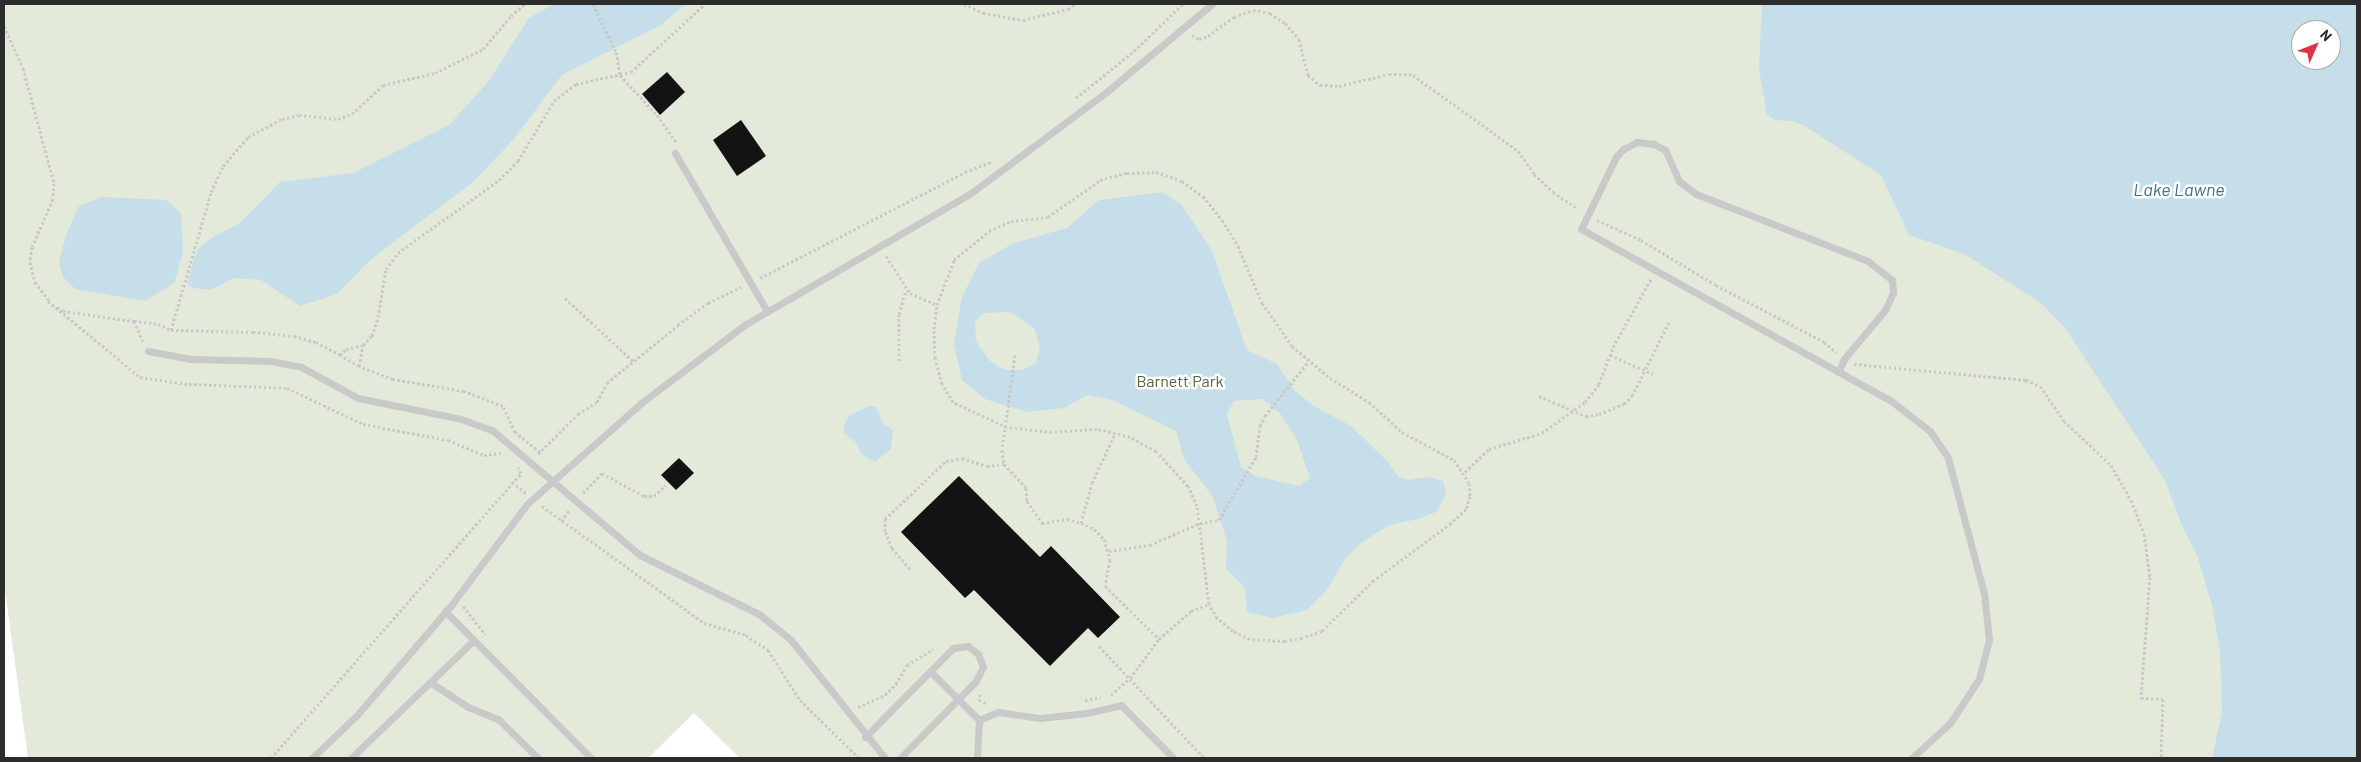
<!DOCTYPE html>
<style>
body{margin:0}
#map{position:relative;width:2361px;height:762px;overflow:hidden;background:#fff;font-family:Barlow,sans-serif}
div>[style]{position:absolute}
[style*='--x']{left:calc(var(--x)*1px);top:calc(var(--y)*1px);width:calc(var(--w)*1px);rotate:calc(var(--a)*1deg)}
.green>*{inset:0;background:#e3eada}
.water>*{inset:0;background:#c6dee9}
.building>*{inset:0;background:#131313}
.path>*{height:3px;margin-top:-1.5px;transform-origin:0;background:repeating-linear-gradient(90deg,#c9c9c9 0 2.5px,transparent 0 5px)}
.service>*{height:7px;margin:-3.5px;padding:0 3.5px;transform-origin:3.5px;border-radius:3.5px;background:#c9c9c9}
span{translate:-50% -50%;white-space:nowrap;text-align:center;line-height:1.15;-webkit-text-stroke:5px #fff;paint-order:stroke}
.park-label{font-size:16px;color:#52663c}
.water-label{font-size:18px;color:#3e728b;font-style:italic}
.frame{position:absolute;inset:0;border:5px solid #2c2c2c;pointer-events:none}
.north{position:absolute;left:2291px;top:20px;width:50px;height:50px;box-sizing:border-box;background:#fff;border:1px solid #ababab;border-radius:50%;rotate:46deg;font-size:14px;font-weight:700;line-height:20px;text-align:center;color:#2c2c2c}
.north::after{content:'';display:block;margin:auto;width:18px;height:22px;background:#df3349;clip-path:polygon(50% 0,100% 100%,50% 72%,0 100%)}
</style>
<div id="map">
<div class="green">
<div style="clip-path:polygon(evenodd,4px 4px,2357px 4px,2341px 758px,740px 758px,694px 713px,648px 758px,28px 758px,4px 583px,4px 4px,2301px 30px,2331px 30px,2331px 60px,2301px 60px,2301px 30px)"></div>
</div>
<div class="water">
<div style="clip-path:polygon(554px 4px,686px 4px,661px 25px,562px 75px,513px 140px,474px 181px,369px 261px,337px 294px,300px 306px,261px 280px,234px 278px,211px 290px,193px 288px,187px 284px,197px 250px,210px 239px,240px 223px,280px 182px,353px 173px,449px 125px,488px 82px,529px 18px)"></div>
<div style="clip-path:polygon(evenodd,1762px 4px,2357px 4px,2357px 758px,2212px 758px,2222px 712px,2220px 650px,2212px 606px,2197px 555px,2182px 526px,2165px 480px,2065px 328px,2041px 303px,1964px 254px,1909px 235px,1881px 175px,1803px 125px,1792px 121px,1775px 120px,1767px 115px,1759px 69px,1762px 4px,2301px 30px,2331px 30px,2331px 60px,2301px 60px,2301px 30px)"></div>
<div style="clip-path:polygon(evenodd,1162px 192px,1181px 204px,1212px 251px,1247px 350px,1277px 364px,1295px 391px,1314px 406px,1351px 426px,1387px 461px,1399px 477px,1409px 480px,1426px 477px,1443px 481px,1446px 495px,1436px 512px,1418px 519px,1389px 525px,1361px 543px,1345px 559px,1327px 590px,1307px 610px,1273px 618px,1247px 612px,1245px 588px,1226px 569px,1227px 541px,1213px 497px,1184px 459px,1176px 431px,1112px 400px,1087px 395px,1064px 408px,1027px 412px,985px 399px,962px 380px,954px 344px,962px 297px,979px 263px,1014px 243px,1067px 228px,1099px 200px,1162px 192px,1010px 312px,1034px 328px,1040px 347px,1036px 363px,1022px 370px,1005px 370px,990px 361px,976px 341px,975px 322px,983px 313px,1010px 312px,1162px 192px,1262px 399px,1279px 412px,1297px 440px,1310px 478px,1299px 486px,1256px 476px,1241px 467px,1227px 414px,1234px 401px,1262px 399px)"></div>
<div style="clip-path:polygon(102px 197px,167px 200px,181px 213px,183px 252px,175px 282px,146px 301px,75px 289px,63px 277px,59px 262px,65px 238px,79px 206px)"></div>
<div style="clip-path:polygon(869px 406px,876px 407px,883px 423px,893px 430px,891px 449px,875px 462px,861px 454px,856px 442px,844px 433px,844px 425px,850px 415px)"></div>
</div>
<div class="building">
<div style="clip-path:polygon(667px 72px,685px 92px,660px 115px,642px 94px)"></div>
<div style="clip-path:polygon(741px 120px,766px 156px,737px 176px,713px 140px)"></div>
<div style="clip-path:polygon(679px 458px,694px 473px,676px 490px,661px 475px)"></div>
<div style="clip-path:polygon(959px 476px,1040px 557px,1051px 546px,1120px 617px,1098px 638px,1088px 628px,1050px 666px,974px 590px,965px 598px,901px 532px)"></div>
</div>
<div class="path">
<div style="--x:593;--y:4;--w:53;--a:64.4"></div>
<div style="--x:616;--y:52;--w:23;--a:80"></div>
<div style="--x:620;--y:75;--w:54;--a:47.2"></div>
<div style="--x:657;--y:115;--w:33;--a:55"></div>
<div style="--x:964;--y:4;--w:21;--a:25"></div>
<div style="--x:983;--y:13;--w:41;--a:9.9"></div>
<div style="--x:1023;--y:20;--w:46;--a:-13.7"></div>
<div style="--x:1068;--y:9;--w:9;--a:-32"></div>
<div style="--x:4;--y:26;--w:46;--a:65.7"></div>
<div style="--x:23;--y:68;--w:119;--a:74.9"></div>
<div style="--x:54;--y:183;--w:16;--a:94"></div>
<div style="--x:53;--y:199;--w:52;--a:113.6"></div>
<div style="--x:32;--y:247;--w:15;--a:98"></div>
<div style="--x:30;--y:262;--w:21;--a:76"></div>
<div style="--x:35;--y:282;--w:25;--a:53"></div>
<div style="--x:1192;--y:35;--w:8;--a:30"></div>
<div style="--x:1199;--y:39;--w:9;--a:-18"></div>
<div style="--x:1208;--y:36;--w:32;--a:-36"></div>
<div style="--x:1234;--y:17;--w:20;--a:-20"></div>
<div style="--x:1253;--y:10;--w:17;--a:10"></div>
<div style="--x:1270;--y:13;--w:18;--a:34"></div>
<div style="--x:1285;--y:23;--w:21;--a:49"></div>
<div style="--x:1299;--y:39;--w:37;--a:76"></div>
<div style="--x:1308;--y:75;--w:16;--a:40"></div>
<div style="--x:1320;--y:85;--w:19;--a:3"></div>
<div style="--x:1339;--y:86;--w:51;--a:-13.5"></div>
<div style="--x:1389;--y:74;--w:24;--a:2"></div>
<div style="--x:1413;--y:75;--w:130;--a:35.9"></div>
<div style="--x:1518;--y:151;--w:28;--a:55"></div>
<div style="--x:1534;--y:174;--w:26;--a:43"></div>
<div style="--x:1553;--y:192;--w:30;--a:34"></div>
<div style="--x:1076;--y:98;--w:75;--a:-39"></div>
<div style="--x:1134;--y:51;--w:68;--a:-43.8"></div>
<div style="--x:1156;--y:172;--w:28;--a:19"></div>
<div style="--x:1182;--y:181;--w:26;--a:36"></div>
<div style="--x:1203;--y:196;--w:31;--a:52"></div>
<div style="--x:1222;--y:220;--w:31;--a:58"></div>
<div style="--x:1238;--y:246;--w:62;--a:67.2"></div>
<div style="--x:1262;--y:303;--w:52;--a:55.1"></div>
<div style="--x:1292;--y:346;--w:50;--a:40.1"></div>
<div style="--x:1330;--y:378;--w:46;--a:31.6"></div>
<div style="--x:1369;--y:402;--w:45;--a:42.3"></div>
<div style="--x:1402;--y:432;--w:59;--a:28.3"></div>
<div style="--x:1454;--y:460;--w:27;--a:57"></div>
<div style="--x:1469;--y:483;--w:13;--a:86"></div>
<div style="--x:1470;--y:496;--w:14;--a:107"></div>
<div style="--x:1466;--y:509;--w:21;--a:137"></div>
<div style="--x:1451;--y:523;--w:96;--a:143.5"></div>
<div style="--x:1374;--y:580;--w:73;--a:135.6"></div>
<div style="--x:1322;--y:631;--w:21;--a:161"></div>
<div style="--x:1302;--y:638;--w:17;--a:170"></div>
<div style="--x:1285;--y:641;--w:35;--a:-177"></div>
<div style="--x:1250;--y:639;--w:19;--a:-155"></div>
<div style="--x:1233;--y:631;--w:21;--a:-141"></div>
<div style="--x:1217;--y:618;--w:16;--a:-120"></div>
<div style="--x:1209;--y:604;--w:99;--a:-97"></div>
<div style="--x:1197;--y:506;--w:22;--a:-114"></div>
<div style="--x:1188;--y:486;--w:47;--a:-132.4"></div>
<div style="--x:1156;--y:451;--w:30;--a:-152"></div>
<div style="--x:1130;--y:437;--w:34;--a:-166"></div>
<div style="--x:1097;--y:429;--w:45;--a:176.2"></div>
<div style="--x:1052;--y:432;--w:45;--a:-173.7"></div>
<div style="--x:1007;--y:427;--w:60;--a:-155.2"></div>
<div style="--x:953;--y:402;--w:21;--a:-121"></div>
<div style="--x:942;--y:384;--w:27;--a:-105"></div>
<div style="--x:935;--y:358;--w:29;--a:-92"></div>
<div style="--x:934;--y:329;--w:24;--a:-83"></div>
<div style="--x:937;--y:305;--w:48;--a:-69.3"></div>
<div style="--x:954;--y:260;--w:45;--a:-39.6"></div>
<div style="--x:989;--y:231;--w:24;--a:-24"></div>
<div style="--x:1011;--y:221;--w:37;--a:-6"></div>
<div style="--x:1048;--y:217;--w:64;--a:-35.4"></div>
<div style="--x:1100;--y:180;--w:28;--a:-15"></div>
<div style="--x:1127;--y:173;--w:29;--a:-2"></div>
<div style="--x:1597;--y:220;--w:48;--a:24.4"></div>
<div style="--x:1641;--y:240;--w:87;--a:31"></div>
<div style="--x:1716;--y:285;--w:122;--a:27.8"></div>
<div style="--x:1824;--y:342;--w:16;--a:40"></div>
<div style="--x:886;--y:256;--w:44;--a:57"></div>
<div style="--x:910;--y:293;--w:30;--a:24"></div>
<div style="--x:760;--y:278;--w:231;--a:-27.3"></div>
<div style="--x:965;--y:172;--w:30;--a:-21"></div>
<div style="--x:565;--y:298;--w:94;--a:42.8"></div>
<div style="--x:48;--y:301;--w:119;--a:39.6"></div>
<div style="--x:140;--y:377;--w:49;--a:8.1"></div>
<div style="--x:189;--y:384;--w:98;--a:2.3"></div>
<div style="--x:287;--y:388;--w:84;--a:25.3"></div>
<div style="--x:363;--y:424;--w:86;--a:10.7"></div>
<div style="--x:448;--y:440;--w:39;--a:23"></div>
<div style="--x:484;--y:455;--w:17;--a:-7"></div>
<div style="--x:57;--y:307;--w:7;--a:34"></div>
<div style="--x:63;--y:311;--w:72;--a:8"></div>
<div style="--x:134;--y:321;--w:22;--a:66"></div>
<div style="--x:134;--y:321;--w:24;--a:7"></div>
<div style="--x:158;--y:324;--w:14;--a:25"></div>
<div style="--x:171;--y:330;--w:82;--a:1.4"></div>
<div style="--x:253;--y:332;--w:41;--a:5.6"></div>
<div style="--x:294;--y:336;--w:23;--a:15"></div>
<div style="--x:316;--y:342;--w:27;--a:28"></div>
<div style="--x:171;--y:330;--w:144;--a:-73.8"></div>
<div style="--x:211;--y:192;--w:29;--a:-65"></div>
<div style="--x:223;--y:166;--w:38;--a:-49"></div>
<div style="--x:248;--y:137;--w:38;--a:-28"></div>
<div style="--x:282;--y:119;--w:17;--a:-13"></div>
<div style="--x:299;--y:115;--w:39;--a:6"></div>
<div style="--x:338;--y:119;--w:15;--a:-20"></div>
<div style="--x:352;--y:114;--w:42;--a:-43.1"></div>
<div style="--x:383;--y:85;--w:53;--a:-13"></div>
<div style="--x:435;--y:73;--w:54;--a:-26.6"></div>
<div style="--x:483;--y:49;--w:43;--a:-49.7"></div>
<div style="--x:511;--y:16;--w:18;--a:-41"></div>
<div style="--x:1015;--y:355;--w:96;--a:97.8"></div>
<div style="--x:1002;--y:450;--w:14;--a:82"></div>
<div style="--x:1004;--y:464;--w:33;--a:47"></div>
<div style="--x:1026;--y:488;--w:13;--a:86"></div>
<div style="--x:1027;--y:501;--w:27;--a:56"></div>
<div style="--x:1042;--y:523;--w:25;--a:-9"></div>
<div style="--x:1067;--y:519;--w:15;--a:16"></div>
<div style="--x:1081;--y:523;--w:14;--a:25"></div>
<div style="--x:1094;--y:529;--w:14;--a:45"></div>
<div style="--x:1104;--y:539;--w:22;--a:74"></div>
<div style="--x:1110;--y:560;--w:26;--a:101"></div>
<div style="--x:1105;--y:586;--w:76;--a:44.5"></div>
<div style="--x:1610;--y:355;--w:47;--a:23.8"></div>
<div style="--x:899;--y:361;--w:47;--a:-90"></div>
<div style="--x:899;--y:314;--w:25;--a:-74"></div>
<div style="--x:1854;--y:364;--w:173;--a:5.3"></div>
<div style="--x:2026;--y:380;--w:15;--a:23"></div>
<div style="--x:2040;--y:386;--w:42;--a:55.6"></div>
<div style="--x:2064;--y:421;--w:64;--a:43.1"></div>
<div style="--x:2111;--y:465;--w:40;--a:60.3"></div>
<div style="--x:2131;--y:500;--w:36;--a:69"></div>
<div style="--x:2144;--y:534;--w:43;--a:82.1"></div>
<div style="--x:2150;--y:577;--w:121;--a:94.3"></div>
<div style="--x:2141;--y:698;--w:22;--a:3"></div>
<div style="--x:2163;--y:699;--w:59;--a:91.9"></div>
<div style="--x:359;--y:366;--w:22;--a:-150"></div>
<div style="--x:340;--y:355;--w:8;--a:-45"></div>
<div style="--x:346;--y:349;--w:17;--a:-13"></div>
<div style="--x:1539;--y:396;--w:51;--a:23.1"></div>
<div style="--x:1586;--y:416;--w:13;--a:-9"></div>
<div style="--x:1599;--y:414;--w:27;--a:-22"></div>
<div style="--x:1624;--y:404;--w:11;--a:-45"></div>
<div style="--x:1632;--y:396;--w:83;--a:-63.4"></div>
<div style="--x:540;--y:452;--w:32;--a:-141"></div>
<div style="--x:515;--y:432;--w:29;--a:-115"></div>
<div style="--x:503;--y:406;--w:42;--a:-159"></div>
<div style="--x:464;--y:391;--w:72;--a:-170.4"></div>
<div style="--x:393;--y:379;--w:36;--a:-159"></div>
<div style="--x:359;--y:366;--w:21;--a:-79"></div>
<div style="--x:363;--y:345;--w:13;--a:-45"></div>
<div style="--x:372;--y:336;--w:20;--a:-72"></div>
<div style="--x:378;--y:317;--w:49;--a:-80.5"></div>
<div style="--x:386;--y:269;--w:20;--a:-53"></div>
<div style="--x:398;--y:253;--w:125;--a:-35.9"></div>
<div style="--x:499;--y:180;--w:27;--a:-45"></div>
<div style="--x:518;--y:161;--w:70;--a:-59"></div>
<div style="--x:554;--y:101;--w:28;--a:-38"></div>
<div style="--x:576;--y:84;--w:56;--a:-12.3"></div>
<div style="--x:631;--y:72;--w:100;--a:-42.6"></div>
<div style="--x:538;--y:454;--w:57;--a:-45"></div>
<div style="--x:578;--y:414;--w:22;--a:-32"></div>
<div style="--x:597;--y:402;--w:21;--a:-62"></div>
<div style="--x:607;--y:383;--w:92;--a:-39.2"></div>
<div style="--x:678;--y:325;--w:37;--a:-36"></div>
<div style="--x:708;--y:303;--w:37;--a:-26"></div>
<div style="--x:1465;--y:472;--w:33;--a:-44"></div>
<div style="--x:1489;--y:449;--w:55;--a:-16.8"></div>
<div style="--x:1542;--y:433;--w:53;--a:-35.8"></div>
<div style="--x:1585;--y:402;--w:23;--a:-52"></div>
<div style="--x:1599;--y:384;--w:40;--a:-69"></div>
<div style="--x:1613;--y:347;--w:78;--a:-60.8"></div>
<div style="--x:512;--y:482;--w:18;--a:38"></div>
<div style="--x:583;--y:493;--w:28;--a:-46"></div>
<div style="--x:602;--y:473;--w:48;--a:28.7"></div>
<div style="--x:644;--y:496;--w:10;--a:0"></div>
<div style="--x:654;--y:496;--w:16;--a:-43"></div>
<div style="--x:542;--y:506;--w:200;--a:35.8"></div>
<div style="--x:704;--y:623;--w:44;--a:15.9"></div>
<div style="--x:746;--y:635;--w:27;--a:34"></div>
<div style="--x:768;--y:650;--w:59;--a:57.4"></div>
<div style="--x:800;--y:700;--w:83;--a:44.5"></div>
<div style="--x:561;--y:521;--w:15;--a:-53"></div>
<div style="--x:1081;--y:523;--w:41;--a:-74.6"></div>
<div style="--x:1092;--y:483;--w:54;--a:-64.9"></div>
<div style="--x:1109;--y:551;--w:41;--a:-8.3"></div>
<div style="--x:1150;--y:545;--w:55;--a:-23.7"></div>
<div style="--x:1200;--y:523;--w:19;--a:-9"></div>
<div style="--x:1219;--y:520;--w:73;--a:-59.6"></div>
<div style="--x:1256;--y:457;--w:31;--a:-83"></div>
<div style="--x:1260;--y:426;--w:11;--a:-63"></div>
<div style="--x:1265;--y:416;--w:69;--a:-51.5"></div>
<div style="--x:910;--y:569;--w:28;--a:-131"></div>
<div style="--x:892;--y:548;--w:18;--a:-112"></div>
<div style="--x:885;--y:531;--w:12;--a:-90"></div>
<div style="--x:885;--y:519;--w:84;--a:-43.6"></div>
<div style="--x:946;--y:461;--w:16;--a:-11"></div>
<div style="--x:962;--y:458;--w:26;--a:18"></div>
<div style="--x:987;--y:466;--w:17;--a:-7"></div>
<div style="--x:463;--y:606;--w:36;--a:52"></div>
<div style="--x:1099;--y:646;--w:154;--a:46.8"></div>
<div style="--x:980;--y:694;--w:6;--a:99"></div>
<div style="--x:979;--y:700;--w:10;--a:24"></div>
<div style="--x:1111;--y:695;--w:25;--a:-42"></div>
<div style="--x:1130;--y:678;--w:49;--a:-53.4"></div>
<div style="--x:1159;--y:639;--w:43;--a:-41.2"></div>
<div style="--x:1191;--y:611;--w:19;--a:-21"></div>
<div style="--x:1085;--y:700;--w:16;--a:-11"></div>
<div style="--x:858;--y:707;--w:30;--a:-24"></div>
<div style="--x:885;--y:695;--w:16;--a:-45"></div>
<div style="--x:896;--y:684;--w:22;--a:-60"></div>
<div style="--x:907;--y:665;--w:31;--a:-31"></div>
<div style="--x:271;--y:758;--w:379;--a:-48.7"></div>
<div style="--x:521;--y:473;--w:6;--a:-121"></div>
</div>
<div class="service">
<div style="--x:675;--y:153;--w:183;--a:59.8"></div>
<div style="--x:148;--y:351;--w:44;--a:10.5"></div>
<div style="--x:191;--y:359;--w:80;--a:1.4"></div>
<div style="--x:271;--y:361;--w:31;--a:11"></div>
<div style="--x:301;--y:367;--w:65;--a:28.5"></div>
<div style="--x:358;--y:398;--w:105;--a:11.5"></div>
<div style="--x:461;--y:419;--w:33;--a:20"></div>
<div style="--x:492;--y:430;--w:194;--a:40.2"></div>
<div style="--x:640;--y:555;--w:133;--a:26.4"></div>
<div style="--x:759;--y:614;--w:41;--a:39.1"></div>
<div style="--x:791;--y:640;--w:151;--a:51.5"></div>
<div style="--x:1838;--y:372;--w:14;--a:-65"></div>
<div style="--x:1844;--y:359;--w:64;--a:-50.1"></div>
<div style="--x:1885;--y:310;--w:19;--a:-65"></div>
<div style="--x:1893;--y:293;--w:13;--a:-94"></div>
<div style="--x:1892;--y:280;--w:31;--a:-142"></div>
<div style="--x:1868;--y:261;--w:185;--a:-158.7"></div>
<div style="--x:1696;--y:194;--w:21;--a:-143"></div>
<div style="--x:1679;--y:181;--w:34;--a:-114"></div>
<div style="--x:1665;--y:150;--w:13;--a:-151"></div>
<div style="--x:1654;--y:144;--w:17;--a:-173"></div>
<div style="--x:1637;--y:142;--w:16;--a:153"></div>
<div style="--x:1623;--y:149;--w:11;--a:131"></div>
<div style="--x:1616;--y:157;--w:80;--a:115.9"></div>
<div style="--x:1581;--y:229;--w:353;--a:29"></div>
<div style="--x:1890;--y:400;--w:51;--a:37.8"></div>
<div style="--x:1930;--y:431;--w:32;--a:56"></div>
<div style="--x:1948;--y:458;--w:140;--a:75.1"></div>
<div style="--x:1984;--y:593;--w:47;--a:83.9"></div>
<div style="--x:1989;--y:640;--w:40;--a:104.4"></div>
<div style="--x:1979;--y:679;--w:53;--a:123.4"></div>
<div style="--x:1950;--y:723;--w:52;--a:137.4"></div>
<div style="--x:445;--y:611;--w:207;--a:45.2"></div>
<div style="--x:930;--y:671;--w:69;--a:45"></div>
<div style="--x:430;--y:682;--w:45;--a:33.3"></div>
<div style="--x:468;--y:707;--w:32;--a:22"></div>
<div style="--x:498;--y:719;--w:56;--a:44.3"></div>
<div style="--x:979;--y:720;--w:21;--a:-23"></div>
<div style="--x:998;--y:712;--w:42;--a:8.1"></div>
<div style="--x:1040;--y:718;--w:47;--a:-6.1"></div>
<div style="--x:1087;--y:713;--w:35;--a:-13"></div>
<div style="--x:1121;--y:705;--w:74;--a:45.5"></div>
<div style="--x:865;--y:737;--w:125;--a:-45.3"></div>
<div style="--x:953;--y:648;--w:15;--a:-8"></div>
<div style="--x:968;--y:646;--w:13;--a:39"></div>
<div style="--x:978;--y:654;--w:14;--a:69"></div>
<div style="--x:983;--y:667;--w:16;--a:117"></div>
<div style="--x:976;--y:681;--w:108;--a:134.6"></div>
<div style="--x:312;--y:758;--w:62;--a:-43.7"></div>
<div style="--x:357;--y:715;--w:146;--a:-49.4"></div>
<div style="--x:452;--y:604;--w:125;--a:-53.1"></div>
<div style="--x:527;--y:504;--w:152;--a:-41.5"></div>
<div style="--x:641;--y:403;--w:131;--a:-37"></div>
<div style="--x:746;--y:324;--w:260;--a:-30.2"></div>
<div style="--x:971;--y:193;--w:166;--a:-36.7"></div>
<div style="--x:1104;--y:94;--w:141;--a:-39.8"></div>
<div style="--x:351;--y:758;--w:170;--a:-43.8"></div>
<div style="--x:977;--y:758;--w:38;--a:-87"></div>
</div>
<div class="park-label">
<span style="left:1180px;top:381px">Barnett Park</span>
</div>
<div class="water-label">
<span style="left:2179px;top:189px">Lake Lawne</span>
</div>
<div class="frame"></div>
<div class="north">N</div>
</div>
